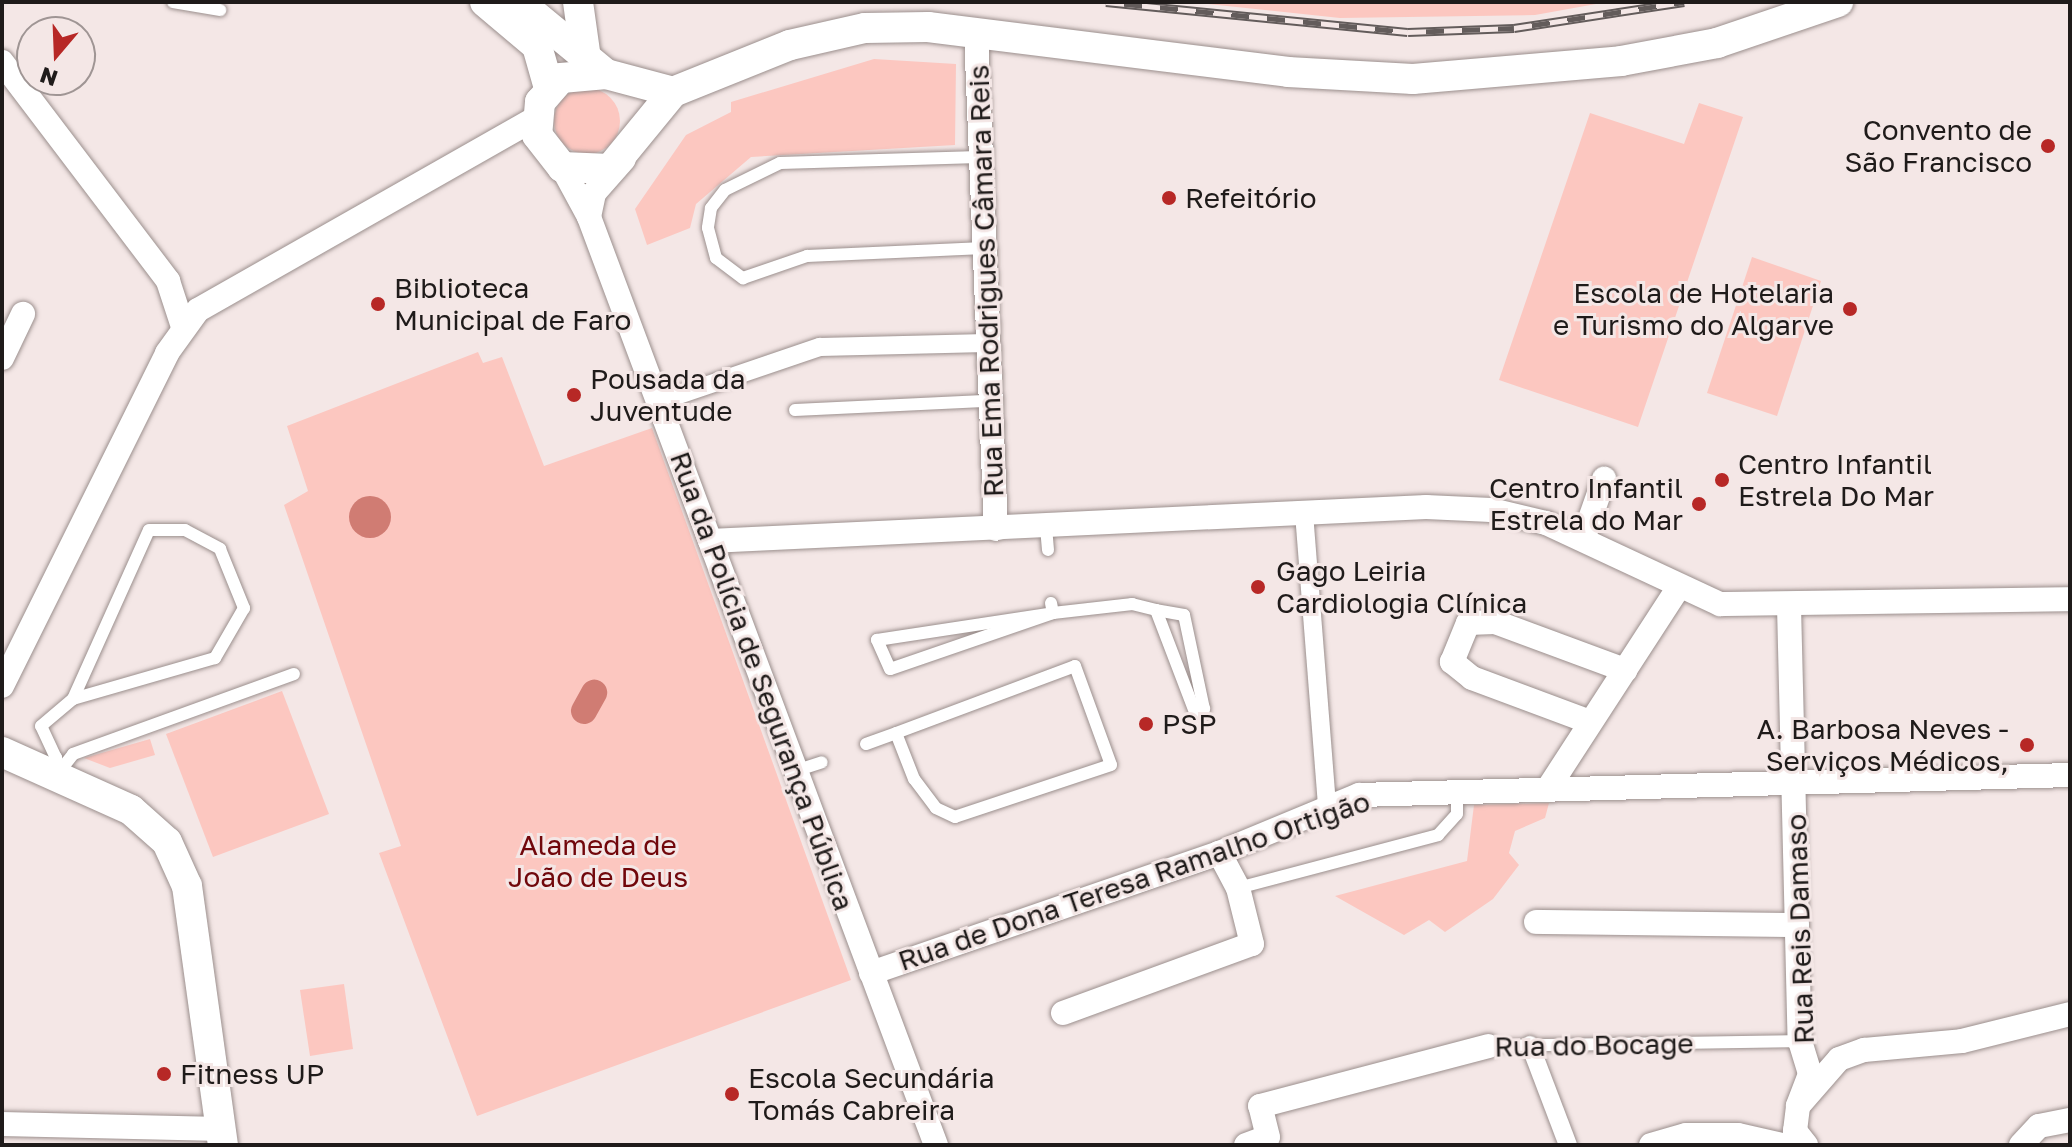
<!DOCTYPE html>
<meta charset="utf-8">
<style>
body{margin:0}
#map{position:relative;width:2072px;height:1147px;overflow:hidden;background:#f4e7e6;font-family:"Golos Text",sans-serif}
div>[style]{position:absolute}
[style*='--x']{left:calc(var(--x)*1px);top:calc(var(--y)*1px);width:calc(var(--w)*1px);rotate:calc(var(--a)*1deg)}
.green>*{inset:0;background:#fcc7c0}
.round{border-radius:50%}
.water>*{inset:0;background:#d07c73}
.canal>*{height:26px;margin:-13px;padding:0 13px;transform-origin:13px;border-radius:13px;background:#d07c73}
.roads{filter:drop-shadow(0 0 2px #9b8f8d) drop-shadow(0 0 2px #9b8f8d)}
.service>*{height:12px;margin:-6px;padding:0 6px;transform-origin:6px;border-radius:6px;background:#fff}
.pedestrian>*{height:18px;margin:-9px;padding:0 9px;transform-origin:9px;border-radius:9px;background:#fff}
.minor>*{height:24px;margin:-12px;padding:0 12px;transform-origin:12px;border-radius:12px;background:#fff}
.tertiary>*{height:30px;margin:-15px;padding:0 15px;transform-origin:15px;border-radius:15px;background:#fff}
.rail>*{height:9px;margin-top:-4.5px;transform-origin:0;background:repeating-linear-gradient(90deg,#f4e7e6 0 18px,#635c5b 0 36px);box-sizing:border-box;border-block:2px solid #635c5b}
.dots>*{width:22px;height:22px;translate:-50% -50%;box-sizing:border-box;border:4px solid #f4e7e6;border-radius:50%}
span{translate:-50% -50%;white-space:nowrap;text-align:center;line-height:1.15;-webkit-text-stroke:6px #f4e7e6;paint-order:stroke}
.poi-label{font-size:28px;color:#1f1b1a}
.right{translate:-100% -50%;text-align:right}
.left{translate:0 -50%;text-align:left}
.street-label{font-size:28px;color:#1f1b1a}
.park-label{font-size:28px;color:#71070b}
.frame{position:absolute;inset:0;border:4px solid #1f1b1a;pointer-events:none}
.north{position:absolute;left:16px;top:16px;width:80px;height:80px;box-sizing:border-box;background:#f4e7e6;border:2px solid #9f9594;border-radius:50%;rotate:199deg;font-size:22px;font-weight:700;line-height:32px;text-align:center;color:#1f1b1a}
.north::after{content:'';display:block;margin:auto;width:28px;height:36px;background:#b72826;clip-path:polygon(50% 0,100% 100%,50% 72%,0 100%)}
</style>
<div id="map">
<div class="green">
<div style="clip-path:polygon(1189px 2px,1607px 2px,1535px 15px,1340px 18px)"></div>
<div style="clip-path:polygon(874px 59px,956px 64px,955px 145px,751px 157px,696px 204px,690px 228px,647px 245px,635px 209px,686px 135px,731px 112px,731px 102px)"></div>
<div class="round" style="left:554px;top:88px;width:66px;height:66px"></div>
<div style="clip-path:polygon(1699px 103px,1743px 117px,1638px 427px,1499px 380px,1590px 113px,1684px 144px)"></div>
<div style="clip-path:polygon(1752px 257px,1821px 281px,1777px 416px,1707px 393px)"></div>
<div style="clip-path:polygon(478px 352px,483px 363px,502px 357px,544px 466px,652px 428px,851px 980px,477px 1116px,379px 853px,401px 846px,284px 505px,308px 491px,287px 426px)"></div>
<div style="clip-path:polygon(282px 691px,329px 814px,213px 857px,166px 734px)"></div>
<div style="clip-path:polygon(150px 739px,155px 755px,110px 768px,84px 758px)"></div>
<div style="clip-path:polygon(1549px 803px,1545px 818px,1515px 831px,1509px 853px,1519px 865px,1493px 899px,1445px 932px,1429px 920px,1404px 935px,1335px 896px,1467px 861px,1474px 805px)"></div>
<div style="clip-path:polygon(344px 984px,353px 1049px,310px 1056px,300px 990px)"></div>
</div>
<div class="water">
<div class="round" style="left:349px;top:496px;width:42px;height:42px"></div>
</div>
<div class="canal">
<div style="--x:584;--y:711;--w:21;--a:-61"></div>
</div>
<div class="roads">
<div class="service">
<div style="--x:173;--y:2;--w:48;--a:9.7"></div>
<div style="--x:979;--y:157;--w:199;--a:178.3"></div>
<div style="--x:780;--y:163;--w:61;--a:153.9"></div>
<div style="--x:725;--y:190;--w:23;--a:128"></div>
<div style="--x:711;--y:208;--w:20;--a:99"></div>
<div style="--x:708;--y:228;--w:31;--a:75"></div>
<div style="--x:716;--y:258;--w:34;--a:37"></div>
<div style="--x:743;--y:278;--w:68;--a:-19"></div>
<div style="--x:807;--y:256;--w:177;--a:-2.6"></div>
<div style="--x:795;--y:410;--w:194;--a:-2.7"></div>
<div style="--x:1046;--y:527;--w:23;--a:85"></div>
<div style="--x:1051;--y:603;--w:10;--a:79"></div>
<div style="--x:1053;--y:613;--w:172;--a:161"></div>
<div style="--x:890;--y:669;--w:32;--a:-114"></div>
<div style="--x:877;--y:640;--w:178;--a:-8.7"></div>
<div style="--x:1053;--y:613;--w:80;--a:-6.5"></div>
<div style="--x:1132;--y:604;--w:25;--a:14"></div>
<div style="--x:1156;--y:610;--w:118;--a:69.1"></div>
<div style="--x:1198;--y:720;--w:13;--a:-61"></div>
<div style="--x:1204;--y:709;--w:96;--a:-102"></div>
<div style="--x:1184;--y:615;--w:28;--a:-170"></div>
<div style="--x:866;--y:744;--w:32;--a:-20"></div>
<div style="--x:896;--y:733;--w:191;--a:-20.5"></div>
<div style="--x:1075;--y:666;--w:105;--a:70"></div>
<div style="--x:1111;--y:765;--w:164;--a:161.6"></div>
<div style="--x:955;--y:817;--w:21;--a:-155"></div>
<div style="--x:936;--y:808;--w:36;--a:-127"></div>
<div style="--x:914;--y:779;--w:49;--a:-111.4"></div>
<div style="--x:795;--y:771;--w:28;--a:-18"></div>
<div style="--x:49;--y:773;--w:17;--a:-65"></div>
<div style="--x:56;--y:758;--w:35;--a:-115"></div>
<div style="--x:41;--y:726;--w:42;--a:-40.2"></div>
<div style="--x:73;--y:699;--w:185;--a:-65.8"></div>
<div style="--x:149;--y:530;--w:36;--a:0"></div>
<div style="--x:185;--y:530;--w:40;--a:28"></div>
<div style="--x:220;--y:549;--w:64;--a:67.9"></div>
<div style="--x:244;--y:608;--w:58;--a:120.1"></div>
<div style="--x:215;--y:658;--w:148;--a:163.9"></div>
<div style="--x:56;--y:776;--w:28;--a:-52"></div>
<div style="--x:73;--y:754;--w:235;--a:-19.9"></div>
<div style="--x:1238;--y:888;--w:207;--a:-14.8"></div>
<div style="--x:1438;--y:835;--w:28;--a:-48"></div>
<div style="--x:1457;--y:814;--w:24;--a:-90"></div>
<div style="--x:1488;--y:1046;--w:312;--a:-0.9"></div>
</div>
<div class="pedestrian">
<div style="--x:658;--y:402;--w:171;--a:-18.8"></div>
<div style="--x:820;--y:347;--w:167;--a:-1.4"></div>
<div style="--x:1304;--y:513;--w:296;--a:85.5"></div>
<div style="--x:1530;--y:1045;--w:107;--a:69.2"></div>
</div>
<div class="minor">
<div style="--x:976;--y:33;--w:496;--a:87.7"></div>
<div style="--x:2;--y:62;--w:275;--a:52.8"></div>
<div style="--x:168;--y:281;--w:48;--a:71.9"></div>
<div style="--x:562;--y:167;--w:57;--a:61.6"></div>
<div style="--x:589;--y:217;--w:991;--a:69.5"></div>
<div style="--x:589;--y:217;--w:25;--a:-78"></div>
<div style="--x:594;--y:193;--w:45;--a:-48.6"></div>
<div style="--x:2;--y:358;--w:49;--a:-64.5"></div>
<div style="--x:1583;--y:539;--w:64;--a:-70.7"></div>
<div style="--x:710;--y:541;--w:717;--a:-2.72"></div>
<div style="--x:1426;--y:507;--w:65;--a:2.6"></div>
<div style="--x:1491;--y:510;--w:57;--a:13.3"></div>
<div style="--x:1546;--y:523;--w:192;--a:25"></div>
<div style="--x:1720;--y:604;--w:350;--a:-0.8"></div>
<div style="--x:1789;--y:606;--w:435;--a:88.6"></div>
<div style="--x:1800;--y:1041;--w:34;--a:73"></div>
<div style="--x:1810;--y:1074;--w:34;--a:111"></div>
<div style="--x:2;--y:686;--w:372;--a:-63.6"></div>
<div style="--x:167;--y:353;--w:53;--a:-54.2"></div>
<div style="--x:198;--y:310;--w:389;--a:-29.6"></div>
<div style="--x:1590;--y:722;--w:126;--a:-159.6"></div>
<div style="--x:1472;--y:678;--w:26;--a:-141"></div>
<div style="--x:1452;--y:662;--w:42;--a:-67.7"></div>
<div style="--x:1468;--y:623;--w:27;--a:-2"></div>
<div style="--x:1495;--y:622;--w:139;--a:20.3"></div>
<div style="--x:1549;--y:787;--w:239;--a:-57"></div>
<div style="--x:1536;--y:922;--w:261;--a:0.7"></div>
<div style="--x:871;--y:973;--w:368;--a:-19"></div>
<div style="--x:1219;--y:853;--w:152;--a:-22.5"></div>
<div style="--x:1359;--y:795;--w:711;--a:-1.61"></div>
<div style="--x:1063;--y:1013;--w:201;--a:-20.1"></div>
<div style="--x:1252;--y:944;--w:58;--a:-104"></div>
<div style="--x:1238;--y:888;--w:40;--a:-118"></div>
<div style="--x:2;--y:1124;--w:219;--a:1.3"></div>
<div style="--x:1246;--y:1145;--w:23;--a:-20"></div>
<div style="--x:1268;--y:1137;--w:32;--a:-104"></div>
<div style="--x:1260;--y:1106;--w:236;--a:-14.7"></div>
<div style="--x:1651;--y:1145;--w:36;--a:-16"></div>
<div style="--x:1686;--y:1135;--w:52;--a:0"></div>
<div style="--x:1738;--y:1135;--w:45;--a:12.8"></div>
<div style="--x:1806;--y:1145;--w:18;--a:-128"></div>
<div style="--x:1795;--y:1131;--w:25;--a:-83"></div>
<div style="--x:1798;--y:1106;--w:62;--a:-48.9"></div>
<div style="--x:1839;--y:1059;--w:27;--a:-20"></div>
<div style="--x:1864;--y:1050;--w:98;--a:-5.2"></div>
<div style="--x:1962;--y:1041;--w:111;--a:-14"></div>
<div style="--x:2021;--y:1145;--w:26;--a:-47"></div>
<div style="--x:2039;--y:1126;--w:32;--a:-11"></div>
</div>
<div class="tertiary">
<div style="--x:485;--y:2;--w:68;--a:40.2"></div>
<div style="--x:537;--y:46;--w:44;--a:74.1"></div>
<div style="--x:519;--y:2;--w:113;--a:39.6"></div>
<div style="--x:606;--y:74;--w:69;--a:15"></div>
<div style="--x:578;--y:2;--w:58;--a:82"></div>
<div style="--x:606;--y:74;--w:45;--a:174.9"></div>
<div style="--x:561;--y:78;--w:32;--a:131"></div>
<div style="--x:540;--y:102;--w:33;--a:95"></div>
<div style="--x:537;--y:135;--w:41;--a:52"></div>
<div style="--x:562;--y:167;--w:48;--a:2.4"></div>
<div style="--x:610;--y:169;--w:99;--a:-50.7"></div>
<div style="--x:673;--y:92;--w:126;--a:-21.9"></div>
<div style="--x:790;--y:45;--w:77;--a:-12.8"></div>
<div style="--x:865;--y:28;--w:63;--a:-0.9"></div>
<div style="--x:928;--y:27;--w:363;--a:7.1"></div>
<div style="--x:1288;--y:72;--w:125;--a:3.2"></div>
<div style="--x:1413;--y:79;--w:209;--a:-4.9"></div>
<div style="--x:1621;--y:61;--w:98;--a:-10.6"></div>
<div style="--x:1717;--y:43;--w:128;--a:-18.7"></div>
<div style="--x:2;--y:752;--w:141;--a:24.2"></div>
<div style="--x:131;--y:810;--w:48;--a:41.6"></div>
<div style="--x:167;--y:842;--w:48;--a:65.6"></div>
<div style="--x:187;--y:886;--w:261;--a:82.1"></div>
</div>
</div>
<div class="rail">
<div style="--x:1106;--y:2;--w:303;--a:5.7"></div>
<div style="--x:1408;--y:32;--w:106;--a:-2.2"></div>
<div style="--x:1514;--y:28;--w:172;--a:-8.7"></div>
</div>
<div class="dots">
<div style="left:2048px;top:146px;background:#b72826"></div>
<div style="left:1169px;top:198px;background:#b72826"></div>
<div style="left:378px;top:304px;background:#b72826"></div>
<div style="left:1850px;top:309px;background:#b72826"></div>
<div style="left:574px;top:395px;background:#b72826"></div>
<div style="left:1722px;top:480px;background:#b72826"></div>
<div style="left:1699px;top:504px;background:#b72826"></div>
<div style="left:1258px;top:587px;background:#b72826"></div>
<div style="left:1146px;top:724px;background:#b72826"></div>
<div style="left:2027px;top:745px;background:#b72826"></div>
<div style="left:164px;top:1074px;background:#b72826"></div>
<div style="left:732px;top:1094px;background:#b72826"></div>
</div>
<div class="poi-label">
<span class="right" style="left:2032px;top:146px">Convento de<br>São Francisco</span>
<span class="left" style="left:1185px;top:198px">Refeitório</span>
<span class="left" style="left:394px;top:304px">Biblioteca<br>Municipal de Faro</span>
<span class="right" style="left:1834px;top:309px">Escola de Hotelaria<br>e Turismo do Algarve</span>
<span class="left" style="left:590px;top:395px">Pousada da<br>Juventude</span>
<span class="left" style="left:1738px;top:480px">Centro Infantil<br>Estrela Do Mar</span>
<span class="right" style="left:1683px;top:504px">Centro Infantil<br>Estrela do Mar</span>
<span class="left" style="left:1276px;top:587px">Gago Leiria<br>Cardiologia Clínica</span>
<span class="left" style="left:1162px;top:724px">PSP</span>
<span class="right" style="left:2009px;top:745px">A. Barbosa Neves -<br>Serviços Médicos,</span>
<span class="left" style="left:180px;top:1074px">Fitness UP</span>
<span class="left" style="left:748px;top:1094px">Escola Secundária<br>Tomás Cabreira</span>
</div>
<div class="street-label">
<span style="left:986px;top:281px;rotate:-92deg">Rua Ema Rodrigues Câmara Reis</span>
<span style="left:762px;top:681px;rotate:70deg">Rua da Polícia de Segurança Pública</span>
<span style="left:1134px;top:881px;rotate:-19deg">Rua de Dona Teresa Ramalho Ortigão</span>
<span style="left:1800px;top:929px;rotate:-92deg">Rua Reis Damaso</span>
<span style="left:1594px;top:1045px;rotate:-1deg">Rua do Bocage</span>
</div>
<div class="park-label">
<span style="left:598px;top:861px">Alameda de<br>João de Deus</span>
</div>
<div class="frame"></div>
<div class="north">N</div>
</div>
